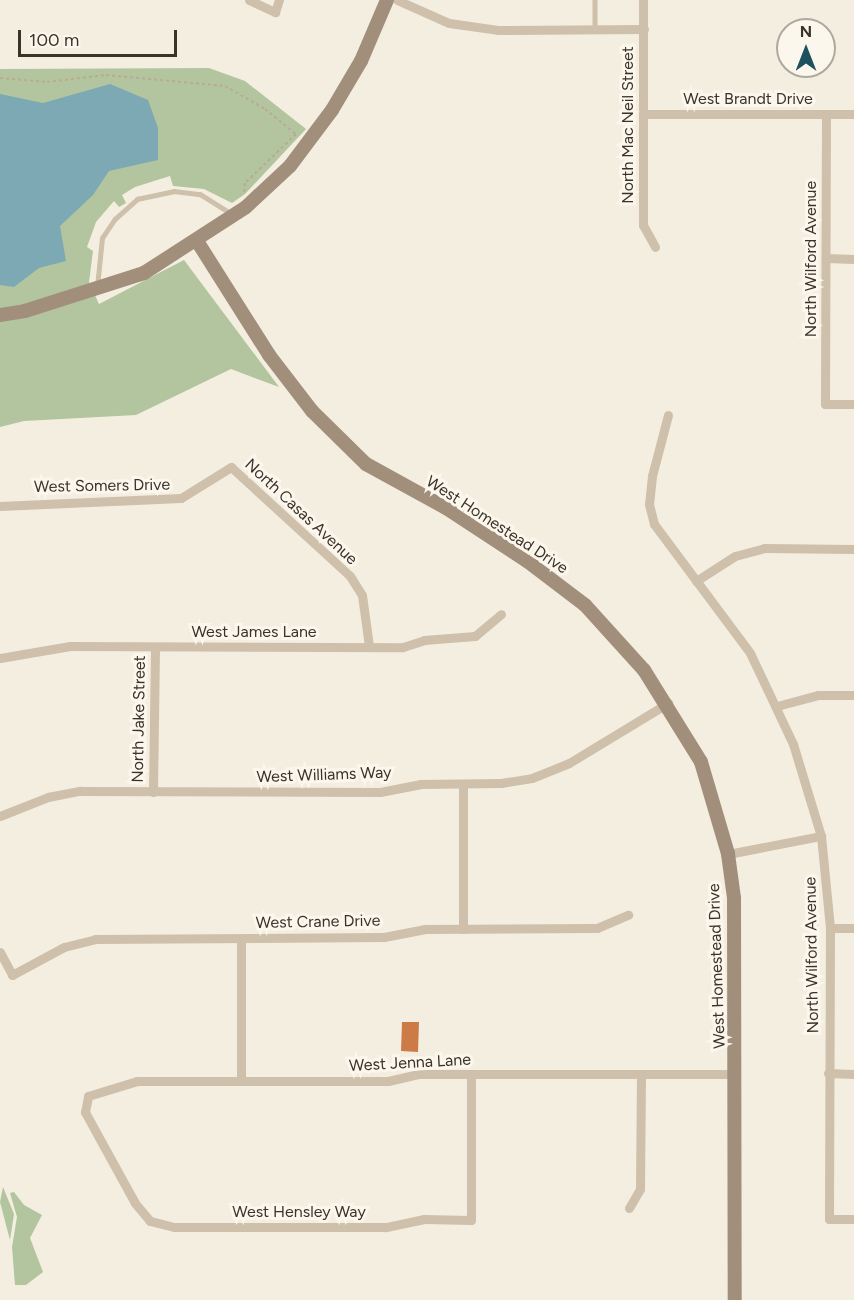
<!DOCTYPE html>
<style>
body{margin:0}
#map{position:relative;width:854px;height:1300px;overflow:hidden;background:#f4eee0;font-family:Figtree,sans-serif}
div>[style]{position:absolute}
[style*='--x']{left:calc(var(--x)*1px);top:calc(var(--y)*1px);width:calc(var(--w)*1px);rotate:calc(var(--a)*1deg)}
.green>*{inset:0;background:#b2c59e}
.water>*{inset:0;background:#7da9b4}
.building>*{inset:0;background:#cc7a46}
.path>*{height:2px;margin-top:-1px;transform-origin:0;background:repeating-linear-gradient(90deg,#baaa94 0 3px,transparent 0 6px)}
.lane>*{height:4.5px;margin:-2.25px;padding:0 2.25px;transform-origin:2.25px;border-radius:2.25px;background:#cec0aa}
.street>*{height:9px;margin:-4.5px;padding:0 4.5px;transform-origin:4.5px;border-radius:4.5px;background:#cec0aa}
.secondary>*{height:14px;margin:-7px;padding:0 7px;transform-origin:7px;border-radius:7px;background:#a28f7b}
span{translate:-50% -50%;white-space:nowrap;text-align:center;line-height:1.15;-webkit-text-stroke:6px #fbf7ed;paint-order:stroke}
.street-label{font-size:16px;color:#3b322a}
.north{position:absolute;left:776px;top:18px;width:60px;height:60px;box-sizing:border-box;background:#fbf7ed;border:2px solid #aea89f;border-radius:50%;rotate:0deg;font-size:16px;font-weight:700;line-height:24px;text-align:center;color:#3b322a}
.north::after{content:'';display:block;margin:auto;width:21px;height:27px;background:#1d5160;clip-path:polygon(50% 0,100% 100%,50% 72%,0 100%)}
.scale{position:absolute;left:18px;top:30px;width:159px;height:27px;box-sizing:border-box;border:3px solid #3b322a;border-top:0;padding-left:8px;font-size:18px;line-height:21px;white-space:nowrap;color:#3b322a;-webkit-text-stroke:4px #fbf7ed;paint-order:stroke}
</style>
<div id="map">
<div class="green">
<div style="clip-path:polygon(209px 68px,245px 81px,306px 129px,245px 194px,232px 203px,204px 189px,173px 186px,170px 176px,135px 187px,122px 195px,126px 203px,119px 207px,114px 201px,96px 222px,87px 247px,93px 251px,89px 282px,99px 304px,184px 260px,279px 387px,231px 369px,136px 415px,24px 421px,0 427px,0 69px)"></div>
<div style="clip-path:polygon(3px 1187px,14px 1214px,10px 1240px,0 1202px)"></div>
<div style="clip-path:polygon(14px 1192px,24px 1205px,42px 1215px,30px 1238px,43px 1272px,26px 1285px,15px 1285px,12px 1247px,17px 1217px,10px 1193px)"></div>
</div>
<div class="water">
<div style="clip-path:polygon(110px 84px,148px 100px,158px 128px,158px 160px,109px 171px,93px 195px,60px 226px,66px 261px,39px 268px,14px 287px,0 285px,0 94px,43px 103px)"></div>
</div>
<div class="building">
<div style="clip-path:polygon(402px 1022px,419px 1022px,418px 1052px,401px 1051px)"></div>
</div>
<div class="path">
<div style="--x:0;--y:78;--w:47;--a:4.9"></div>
<div style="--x:47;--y:82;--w:59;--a:-6.8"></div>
<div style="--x:106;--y:75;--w:120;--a:5.3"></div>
<div style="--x:225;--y:86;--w:46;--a:29.9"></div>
<div style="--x:265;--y:109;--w:40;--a:39"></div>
<div style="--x:296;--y:134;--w:71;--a:136.1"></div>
<div style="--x:245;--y:183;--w:9;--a:96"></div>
</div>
<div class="lane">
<div style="--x:595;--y:0;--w:30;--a:90"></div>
<div style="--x:97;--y:287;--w:49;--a:-84.2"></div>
<div style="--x:102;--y:238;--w:23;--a:-56"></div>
<div style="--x:115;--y:219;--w:30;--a:-42"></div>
<div style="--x:137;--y:199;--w:38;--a:-12"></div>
<div style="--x:174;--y:191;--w:26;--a:7"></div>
<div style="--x:200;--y:194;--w:38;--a:32"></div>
</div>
<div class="street">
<div style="--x:249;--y:0;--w:29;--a:25"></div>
<div style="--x:275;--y:12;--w:13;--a:-72"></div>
<div style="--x:397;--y:0;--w:57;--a:23.9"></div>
<div style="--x:449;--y:23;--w:49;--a:8.1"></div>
<div style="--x:498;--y:30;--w:146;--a:-0.4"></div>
<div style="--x:643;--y:0;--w:225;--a:90"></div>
<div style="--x:643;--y:225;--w:25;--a:61"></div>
<div style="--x:643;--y:114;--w:211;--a:0"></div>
<div style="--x:826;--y:114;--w:290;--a:90.2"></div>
<div style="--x:825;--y:404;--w:29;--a:0"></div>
<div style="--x:826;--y:258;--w:28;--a:2"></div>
<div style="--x:668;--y:415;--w:63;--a:104.7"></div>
<div style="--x:652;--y:476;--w:28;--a:96"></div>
<div style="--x:649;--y:504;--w:21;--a:76"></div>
<div style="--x:654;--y:524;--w:161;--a:53.3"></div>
<div style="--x:750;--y:653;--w:101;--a:64.7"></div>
<div style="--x:793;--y:744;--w:96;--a:73.1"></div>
<div style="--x:821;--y:836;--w:92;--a:84.4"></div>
<div style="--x:830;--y:928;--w:291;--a:90.2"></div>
<div style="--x:829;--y:1219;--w:25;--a:0"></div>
<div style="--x:0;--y:506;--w:181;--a:-2.5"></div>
<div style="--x:181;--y:498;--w:59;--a:-31.8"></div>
<div style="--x:231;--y:467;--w:161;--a:42.5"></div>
<div style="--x:350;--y:576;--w:22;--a:58"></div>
<div style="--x:362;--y:595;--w:51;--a:82.2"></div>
<div style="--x:696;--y:581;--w:46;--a:-32.7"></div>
<div style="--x:735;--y:556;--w:30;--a:-15"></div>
<div style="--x:764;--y:548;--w:90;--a:0.6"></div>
<div style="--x:0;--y:658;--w:71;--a:-9.7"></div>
<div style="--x:70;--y:646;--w:333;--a:0.2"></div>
<div style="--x:403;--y:647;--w:22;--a:-18"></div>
<div style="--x:424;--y:640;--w:51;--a:-4.5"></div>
<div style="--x:475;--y:636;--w:34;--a:-40"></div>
<div style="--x:777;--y:706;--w:42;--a:-15"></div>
<div style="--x:818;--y:695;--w:36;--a:0"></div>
<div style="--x:463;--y:784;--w:145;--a:90"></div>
<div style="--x:153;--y:792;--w:145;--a:-89.2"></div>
<div style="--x:0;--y:816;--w:52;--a:-21.6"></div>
<div style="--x:48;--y:797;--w:33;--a:-11"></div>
<div style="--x:80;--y:791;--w:300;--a:0.2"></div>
<div style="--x:380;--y:792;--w:42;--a:-11"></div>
<div style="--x:421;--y:784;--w:80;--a:-0.7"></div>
<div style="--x:501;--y:783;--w:31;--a:-9"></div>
<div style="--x:532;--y:778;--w:40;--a:-22"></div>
<div style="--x:569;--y:763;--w:116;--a:-31.2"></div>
<div style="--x:728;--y:854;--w:95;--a:-11"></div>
<div style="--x:830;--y:928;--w:24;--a:0"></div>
<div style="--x:0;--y:952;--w:26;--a:62"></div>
<div style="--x:12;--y:975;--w:59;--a:-28.3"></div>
<div style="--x:64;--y:947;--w:32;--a:-14"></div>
<div style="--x:95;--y:939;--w:289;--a:-0.4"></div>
<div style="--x:384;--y:937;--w:42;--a:-11"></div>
<div style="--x:425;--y:929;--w:172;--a:-0.3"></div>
<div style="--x:597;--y:928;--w:34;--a:-23"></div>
<div style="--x:828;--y:1073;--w:26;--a:2"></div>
<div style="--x:471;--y:1074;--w:146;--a:90"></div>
<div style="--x:471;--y:1220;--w:47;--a:-178.8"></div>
<div style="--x:424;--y:1219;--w:40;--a:168"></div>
<div style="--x:385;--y:1227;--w:211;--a:180"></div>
<div style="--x:174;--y:1227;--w:25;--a:-166"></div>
<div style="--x:150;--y:1221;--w:23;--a:-130"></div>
<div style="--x:135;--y:1203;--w:104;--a:-118.8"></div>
<div style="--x:85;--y:1112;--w:16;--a:-79"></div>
<div style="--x:88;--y:1096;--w:51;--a:-17"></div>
<div style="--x:137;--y:1081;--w:251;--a:0"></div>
<div style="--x:388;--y:1081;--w:32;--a:-13"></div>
<div style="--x:419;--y:1074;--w:316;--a:0"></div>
<div style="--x:241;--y:1081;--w:143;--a:-90"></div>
<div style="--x:629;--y:1208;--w:22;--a:-60"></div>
<div style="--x:640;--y:1189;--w:115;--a:-89.5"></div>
</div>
<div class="secondary">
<div style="--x:197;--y:241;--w:135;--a:57.7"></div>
<div style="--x:269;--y:355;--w:71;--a:52.5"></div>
<div style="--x:312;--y:411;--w:76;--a:44.5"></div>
<div style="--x:366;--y:464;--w:91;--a:28.8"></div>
<div style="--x:446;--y:508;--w:97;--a:33.2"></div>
<div style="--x:527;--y:561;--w:73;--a:37.2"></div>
<div style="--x:585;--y:605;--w:88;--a:47.8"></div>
<div style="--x:644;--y:670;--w:108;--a:58.2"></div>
<div style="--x:701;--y:762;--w:96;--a:73.6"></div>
<div style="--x:728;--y:854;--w:44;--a:82.2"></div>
<div style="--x:734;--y:898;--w:402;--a:89.9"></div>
<div style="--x:0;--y:315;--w:25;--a:-9"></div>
<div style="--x:25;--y:311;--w:125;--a:-17.7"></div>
<div style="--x:144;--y:273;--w:121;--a:-32.9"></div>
<div style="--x:246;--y:207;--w:60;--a:-43"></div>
<div style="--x:290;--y:166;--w:70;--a:-53.1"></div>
<div style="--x:332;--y:110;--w:57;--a:-59.4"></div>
<div style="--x:361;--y:61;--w:66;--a:-66.9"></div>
</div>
<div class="street-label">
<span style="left:748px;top:99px">West Brandt Drive</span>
<span style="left:628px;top:125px;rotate:-90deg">North Mac Neil Street</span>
<span style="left:811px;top:259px;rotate:-90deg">North Wilford Avenue</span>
<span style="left:102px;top:486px;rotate:-1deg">West Somers Drive</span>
<span style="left:301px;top:512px;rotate:43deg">North Casas Avenue</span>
<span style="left:497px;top:525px;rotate:33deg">West Homestead Drive</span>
<span style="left:254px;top:632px">West James Lane</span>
<span style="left:139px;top:719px;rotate:-89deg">North Jake Street</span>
<span style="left:324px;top:775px;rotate:-2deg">West Williams Way</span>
<span style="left:318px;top:922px;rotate:-1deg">West Crane Drive</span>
<span style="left:812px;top:955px;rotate:-91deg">North Wilford Avenue</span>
<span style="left:717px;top:966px;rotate:-92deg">West Homestead Drive</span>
<span style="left:410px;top:1063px;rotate:-3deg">West Jenna Lane</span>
<span style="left:299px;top:1212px">West Hensley Way</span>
</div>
<div class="north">N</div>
<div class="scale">100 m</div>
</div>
